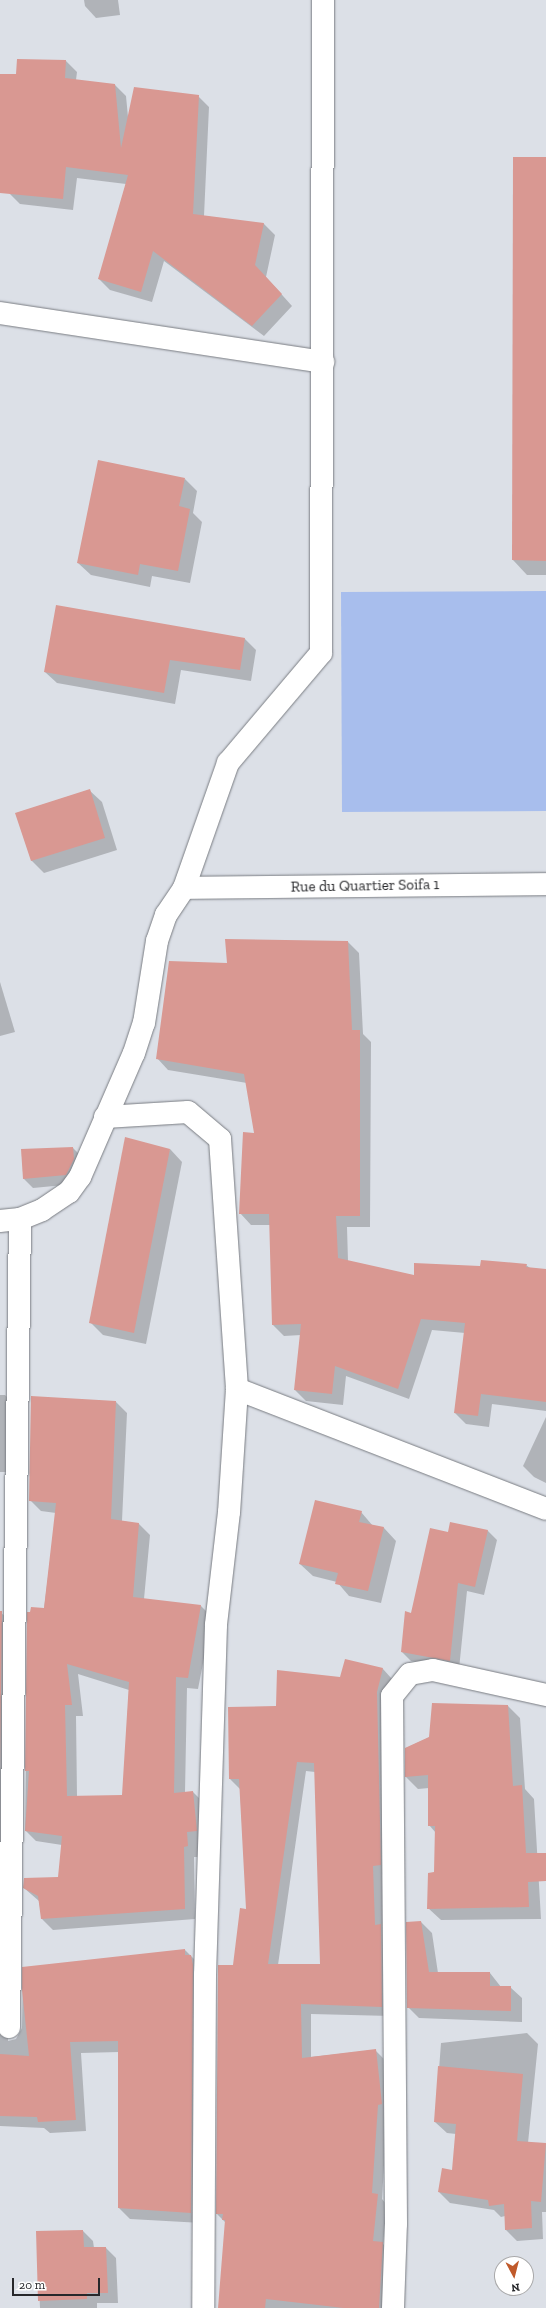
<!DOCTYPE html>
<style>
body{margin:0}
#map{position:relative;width:546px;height:2308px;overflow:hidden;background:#dce0e7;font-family:"Zilla Slab",serif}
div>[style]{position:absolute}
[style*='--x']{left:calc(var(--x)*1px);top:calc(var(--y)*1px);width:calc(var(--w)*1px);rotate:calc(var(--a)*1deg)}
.green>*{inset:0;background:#a8beed}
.shadow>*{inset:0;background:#0003}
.building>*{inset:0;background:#d99892}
.roads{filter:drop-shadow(0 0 1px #797c82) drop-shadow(0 0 1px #797c82)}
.minor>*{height:22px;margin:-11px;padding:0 11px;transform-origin:11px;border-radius:11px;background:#fff}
span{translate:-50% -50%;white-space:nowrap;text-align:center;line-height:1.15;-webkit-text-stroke:3px #fff;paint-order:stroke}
.street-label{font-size:15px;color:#27282b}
.north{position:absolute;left:494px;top:2256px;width:40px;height:40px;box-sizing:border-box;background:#fff;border:1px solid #a9a9aa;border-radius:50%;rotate:173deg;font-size:11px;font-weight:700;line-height:16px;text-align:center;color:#27282b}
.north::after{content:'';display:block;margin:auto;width:14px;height:18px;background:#c05a2b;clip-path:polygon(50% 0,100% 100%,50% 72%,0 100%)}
.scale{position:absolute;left:12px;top:2278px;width:88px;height:18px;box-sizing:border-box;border:2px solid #27282b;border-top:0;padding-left:5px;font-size:12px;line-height:14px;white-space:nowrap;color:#27282b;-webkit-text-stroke:3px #fff;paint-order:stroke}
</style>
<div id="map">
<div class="green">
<div style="clip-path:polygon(546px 591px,546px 811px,342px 812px,341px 592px)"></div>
</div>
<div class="shadow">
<div style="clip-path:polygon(84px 0,118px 0,120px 15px,96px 18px,85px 6px)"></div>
<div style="clip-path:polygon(66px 61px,77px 72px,76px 80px,115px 85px,126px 96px,128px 117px,198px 96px,209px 107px,204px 216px,264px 224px,275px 235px,266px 277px,292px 306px,264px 336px,164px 261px,152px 302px,110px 290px,99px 279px,126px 184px,77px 178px,73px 210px,20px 204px,9px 193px,0 171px,0 75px,17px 75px)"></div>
<div style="clip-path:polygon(514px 158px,546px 158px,546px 575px,527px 575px,513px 560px)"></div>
<div style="clip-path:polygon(185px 479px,197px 491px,193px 513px,202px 522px,190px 583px,152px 576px,150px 587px,91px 575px,78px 563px)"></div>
<div style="clip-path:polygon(245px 639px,256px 650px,251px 681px,181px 670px,175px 704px,57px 683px,45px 672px)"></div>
<div style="clip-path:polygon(89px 790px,102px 802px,117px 850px,44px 873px,32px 861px,17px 813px)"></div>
<div style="clip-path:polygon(348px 942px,359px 953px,363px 1034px,371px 1042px,370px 1227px,347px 1227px,348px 1261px,415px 1276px,481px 1267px,526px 1265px,530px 1268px,546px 1270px,546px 1411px,492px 1404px,489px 1427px,466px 1424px,455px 1413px,465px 1333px,432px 1330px,409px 1399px,346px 1376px,343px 1405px,306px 1401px,295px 1390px,301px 1335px,284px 1336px,273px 1325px,270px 1225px,251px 1225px,240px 1213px,255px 1134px,247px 1083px,168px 1070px,157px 1058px,228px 964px)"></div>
<div style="clip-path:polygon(0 982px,15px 1032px,0 1036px)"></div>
<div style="clip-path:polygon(73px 1148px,82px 1157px,75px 1184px,33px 1188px,24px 1179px,22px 1150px)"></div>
<div style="clip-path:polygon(170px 1149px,182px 1162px,146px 1344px,103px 1335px,90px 1322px)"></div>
<div style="clip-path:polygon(0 1395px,5px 1395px,12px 1402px,11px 1472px,0 1472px)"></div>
<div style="clip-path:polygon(evenodd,116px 1402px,127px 1413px,122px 1521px,139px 1524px,150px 1535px,144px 1599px,201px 1606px,212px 1617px,198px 1689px,187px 1688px,185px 1793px,193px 1792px,204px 1803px,207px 1842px,198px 1842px,198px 1857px,194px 1857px,195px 1919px,53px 1930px,42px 1919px,39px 1901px,24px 1888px,59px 1878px,62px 1845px,36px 1841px,25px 1830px,28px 1613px,44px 1609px,56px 1513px,41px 1511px,30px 1500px,116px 1402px,78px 1674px,129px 1690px,123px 1796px,77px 1796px,76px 1716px,83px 1716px,78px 1674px)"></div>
<div style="clip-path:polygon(546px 1417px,546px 1483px,534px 1477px,523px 1466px)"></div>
<div style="clip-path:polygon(361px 1512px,373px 1526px,384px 1528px,396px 1541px,381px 1603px,349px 1596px,337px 1582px,313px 1576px,300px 1564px)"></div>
<div style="clip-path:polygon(451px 1523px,488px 1531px,497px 1540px,484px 1595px,467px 1591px,459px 1669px,411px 1661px,402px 1652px,411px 1614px,449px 1534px)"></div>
<div style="clip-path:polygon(0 1612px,13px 1623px,0 1883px)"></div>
<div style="clip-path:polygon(evenodd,383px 1669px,392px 1679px,390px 1875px,382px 1875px,391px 2016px,311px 2014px,311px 2057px,375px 2050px,385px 2060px,387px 2114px,382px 2199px,387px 2205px,383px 2244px,392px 2253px,389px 2308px,220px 2308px,226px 2223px,217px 2214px,234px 1966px,247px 1910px,240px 1789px,230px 1779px,277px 1707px,341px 1678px,383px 1669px,306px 1771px,315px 1772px,321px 1965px,278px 1965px,306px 1771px)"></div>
<div style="clip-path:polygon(433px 1704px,508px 1706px,520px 1718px,525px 1789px,534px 1799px,541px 1919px,441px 1920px,428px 1908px,435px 1873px,436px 1833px,429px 1825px,429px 1788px,418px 1789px,406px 1777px,406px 1748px,430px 1737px)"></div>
<div style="clip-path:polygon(421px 1922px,432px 1933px,438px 1973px,490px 1973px,501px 1987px,510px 1987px,522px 1998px,522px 2022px,419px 2018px,408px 2007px)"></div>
<div style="clip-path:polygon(185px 1950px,202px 1967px,202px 2223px,130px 2219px,119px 2208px,119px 2052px,81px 2053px,86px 2131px,50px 2133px,44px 2128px,0 2126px,0 1974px,8px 1981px,8px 2041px,16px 2039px,22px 2028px,23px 1968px)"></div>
<div style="clip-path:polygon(527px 2033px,538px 2044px,528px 2143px,546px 2144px,546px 2212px,542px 2212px,543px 2239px,517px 2241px,506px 2230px,505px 2216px,501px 2217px,494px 2210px,450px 2203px,439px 2192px,453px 2171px,456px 2134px,447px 2133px,435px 2122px,441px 2043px)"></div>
<div style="clip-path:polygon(83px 2231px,93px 2241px,94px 2248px,106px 2248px,116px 2258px,118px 2303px,97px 2303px,97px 2308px,40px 2308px,37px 2232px)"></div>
</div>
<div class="building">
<div style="clip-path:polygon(17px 59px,66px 60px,65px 78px,115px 84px,121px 148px,134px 87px,199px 95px,193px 214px,264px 223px,255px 265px,282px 294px,252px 326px,153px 251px,141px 292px,98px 279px,128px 175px,66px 167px,63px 199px,0 193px,0 74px,16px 74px)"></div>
<div style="clip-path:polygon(513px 157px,546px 157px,546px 561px,512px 560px)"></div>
<div style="clip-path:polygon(98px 460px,185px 478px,179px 506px,190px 509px,178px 571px,140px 564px,138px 575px,77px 563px)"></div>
<div style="clip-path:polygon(56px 605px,245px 638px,240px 670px,170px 660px,164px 693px,44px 672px)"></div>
<div style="clip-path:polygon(90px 789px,105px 838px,31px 861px,15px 813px)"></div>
<div style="clip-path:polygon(225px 939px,348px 941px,352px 1030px,360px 1030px,360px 1216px,336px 1216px,338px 1258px,414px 1275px,414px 1263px,480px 1266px,481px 1260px,527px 1264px,526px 1267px,546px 1269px,546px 1402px,481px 1394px,478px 1416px,454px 1413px,465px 1323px,421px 1319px,398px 1389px,335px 1366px,332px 1394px,294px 1390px,301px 1324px,272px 1325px,269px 1214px,239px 1214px,243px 1132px,254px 1133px,244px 1074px,156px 1059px,169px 961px,227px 963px)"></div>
<div style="clip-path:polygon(125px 1137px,170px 1149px,134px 1333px,89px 1323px)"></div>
<div style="clip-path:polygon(73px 1147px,74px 1159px,66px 1175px,23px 1179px,21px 1149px)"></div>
<div style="clip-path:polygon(evenodd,31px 1396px,116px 1401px,111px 1519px,139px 1523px,133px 1597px,201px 1605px,188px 1678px,176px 1677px,174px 1793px,193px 1791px,197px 1831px,187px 1832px,188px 1846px,184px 1847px,185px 1909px,41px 1919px,38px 1896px,23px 1888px,24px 1878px,58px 1877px,62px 1836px,25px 1831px,29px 1771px,25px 1771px,27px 1612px,30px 1612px,31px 1607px,44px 1608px,56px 1503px,29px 1501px,31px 1396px,67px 1664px,129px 1682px,122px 1795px,67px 1796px,65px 1705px,72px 1705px,67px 1664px)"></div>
<div style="clip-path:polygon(315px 1500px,362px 1511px,359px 1522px,384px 1527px,368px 1591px,335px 1584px,338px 1573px,299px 1564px)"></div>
<div style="clip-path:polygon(450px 1522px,488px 1530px,475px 1587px,458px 1583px,450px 1661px,401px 1652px,405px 1611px,411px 1613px,430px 1528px,448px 1532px)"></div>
<div style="clip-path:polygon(0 1611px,2px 1611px,0 1770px)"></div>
<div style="clip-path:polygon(evenodd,345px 1659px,383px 1668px,377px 1692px,381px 1865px,373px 1866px,375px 1925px,381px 1924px,382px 2007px,301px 2004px,302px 2058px,376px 2049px,382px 2104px,378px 2105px,372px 2193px,378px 2194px,373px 2241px,383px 2242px,379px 2308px,344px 2308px,266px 2299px,265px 2308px,218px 2308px,225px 2220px,222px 2220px,223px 2214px,216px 2214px,218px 1965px,233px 1965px,240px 1908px,246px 1909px,239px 1779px,229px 1779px,228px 1707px,276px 1706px,277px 1670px,340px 1677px,345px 1659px,297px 1762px,314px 1763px,320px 1964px,268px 1964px,297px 1762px)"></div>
<div style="clip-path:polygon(432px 1703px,508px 1705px,513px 1786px,522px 1785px,526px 1853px,546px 1853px,546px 1881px,528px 1882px,529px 1907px,427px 1909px,428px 1873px,434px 1872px,435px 1826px,428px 1826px,428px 1775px,405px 1777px,405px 1748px,429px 1737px)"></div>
<div style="clip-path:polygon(421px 1921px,429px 1972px,490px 1972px,490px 1986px,511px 1986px,511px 2011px,407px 2008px,406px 1922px)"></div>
<div style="clip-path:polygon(185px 1949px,185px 1955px,191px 1955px,193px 1965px,191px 2213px,118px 2208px,118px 2041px,70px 2042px,76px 2120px,38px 2122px,37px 2117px,0 2116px,0 2054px,29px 2056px,22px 1990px,22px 1967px)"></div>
<div style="clip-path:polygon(438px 2066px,523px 2074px,517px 2141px,546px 2143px,541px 2202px,531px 2201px,532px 2228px,505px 2230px,504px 2204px,489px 2206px,488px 2200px,438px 2192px,442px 2168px,452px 2170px,456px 2124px,434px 2122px)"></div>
<div style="clip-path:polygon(83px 2230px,84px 2247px,106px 2247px,108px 2293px,87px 2293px,87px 2299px,38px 2301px,36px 2231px)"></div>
</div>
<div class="roads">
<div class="minor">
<div style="--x:0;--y:313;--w:327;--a:8.6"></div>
<div style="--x:184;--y:888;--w:362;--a:-0.6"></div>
<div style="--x:105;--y:1117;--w:83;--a:-3.4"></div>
<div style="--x:188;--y:1112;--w:42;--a:40.2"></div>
<div style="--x:220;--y:1139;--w:251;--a:86.1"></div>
<div style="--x:237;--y:1389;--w:123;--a:93.7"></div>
<div style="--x:229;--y:1512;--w:114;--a:96.6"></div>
<div style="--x:216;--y:1625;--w:350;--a:91.8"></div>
<div style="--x:205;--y:1975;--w:333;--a:90.3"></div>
<div style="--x:0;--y:1221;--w:20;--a:-6"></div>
<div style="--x:20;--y:1219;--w:24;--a:-22"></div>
<div style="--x:42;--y:1210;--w:32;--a:-34"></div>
<div style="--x:69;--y:1192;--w:19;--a:-54"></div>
<div style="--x:80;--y:1177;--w:135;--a:-66.5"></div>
<div style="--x:134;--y:1053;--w:32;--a:-72"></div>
<div style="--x:144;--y:1023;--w:83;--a:-81"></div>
<div style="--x:157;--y:941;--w:28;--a:-71"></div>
<div style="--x:166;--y:915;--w:32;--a:-56"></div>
<div style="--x:184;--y:888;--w:133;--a:-70.6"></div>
<div style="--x:228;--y:763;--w:144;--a:-49.8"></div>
<div style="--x:321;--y:653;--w:653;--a:-89.82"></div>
<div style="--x:237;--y:1389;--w:331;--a:21.2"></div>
<div style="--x:9;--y:2027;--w:808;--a:-89.22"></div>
<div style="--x:393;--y:2308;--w:84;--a:-88"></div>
<div style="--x:396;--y:2224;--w:528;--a:-90.43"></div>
<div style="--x:392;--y:1696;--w:28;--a:-51"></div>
<div style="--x:410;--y:1674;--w:23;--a:-10"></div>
<div style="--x:433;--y:1670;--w:116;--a:12.5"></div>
</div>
</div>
<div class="street-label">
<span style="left:365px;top:886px;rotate:-1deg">Rue du Quartier Soifa 1</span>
</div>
<div class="north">N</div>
<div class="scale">20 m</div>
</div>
